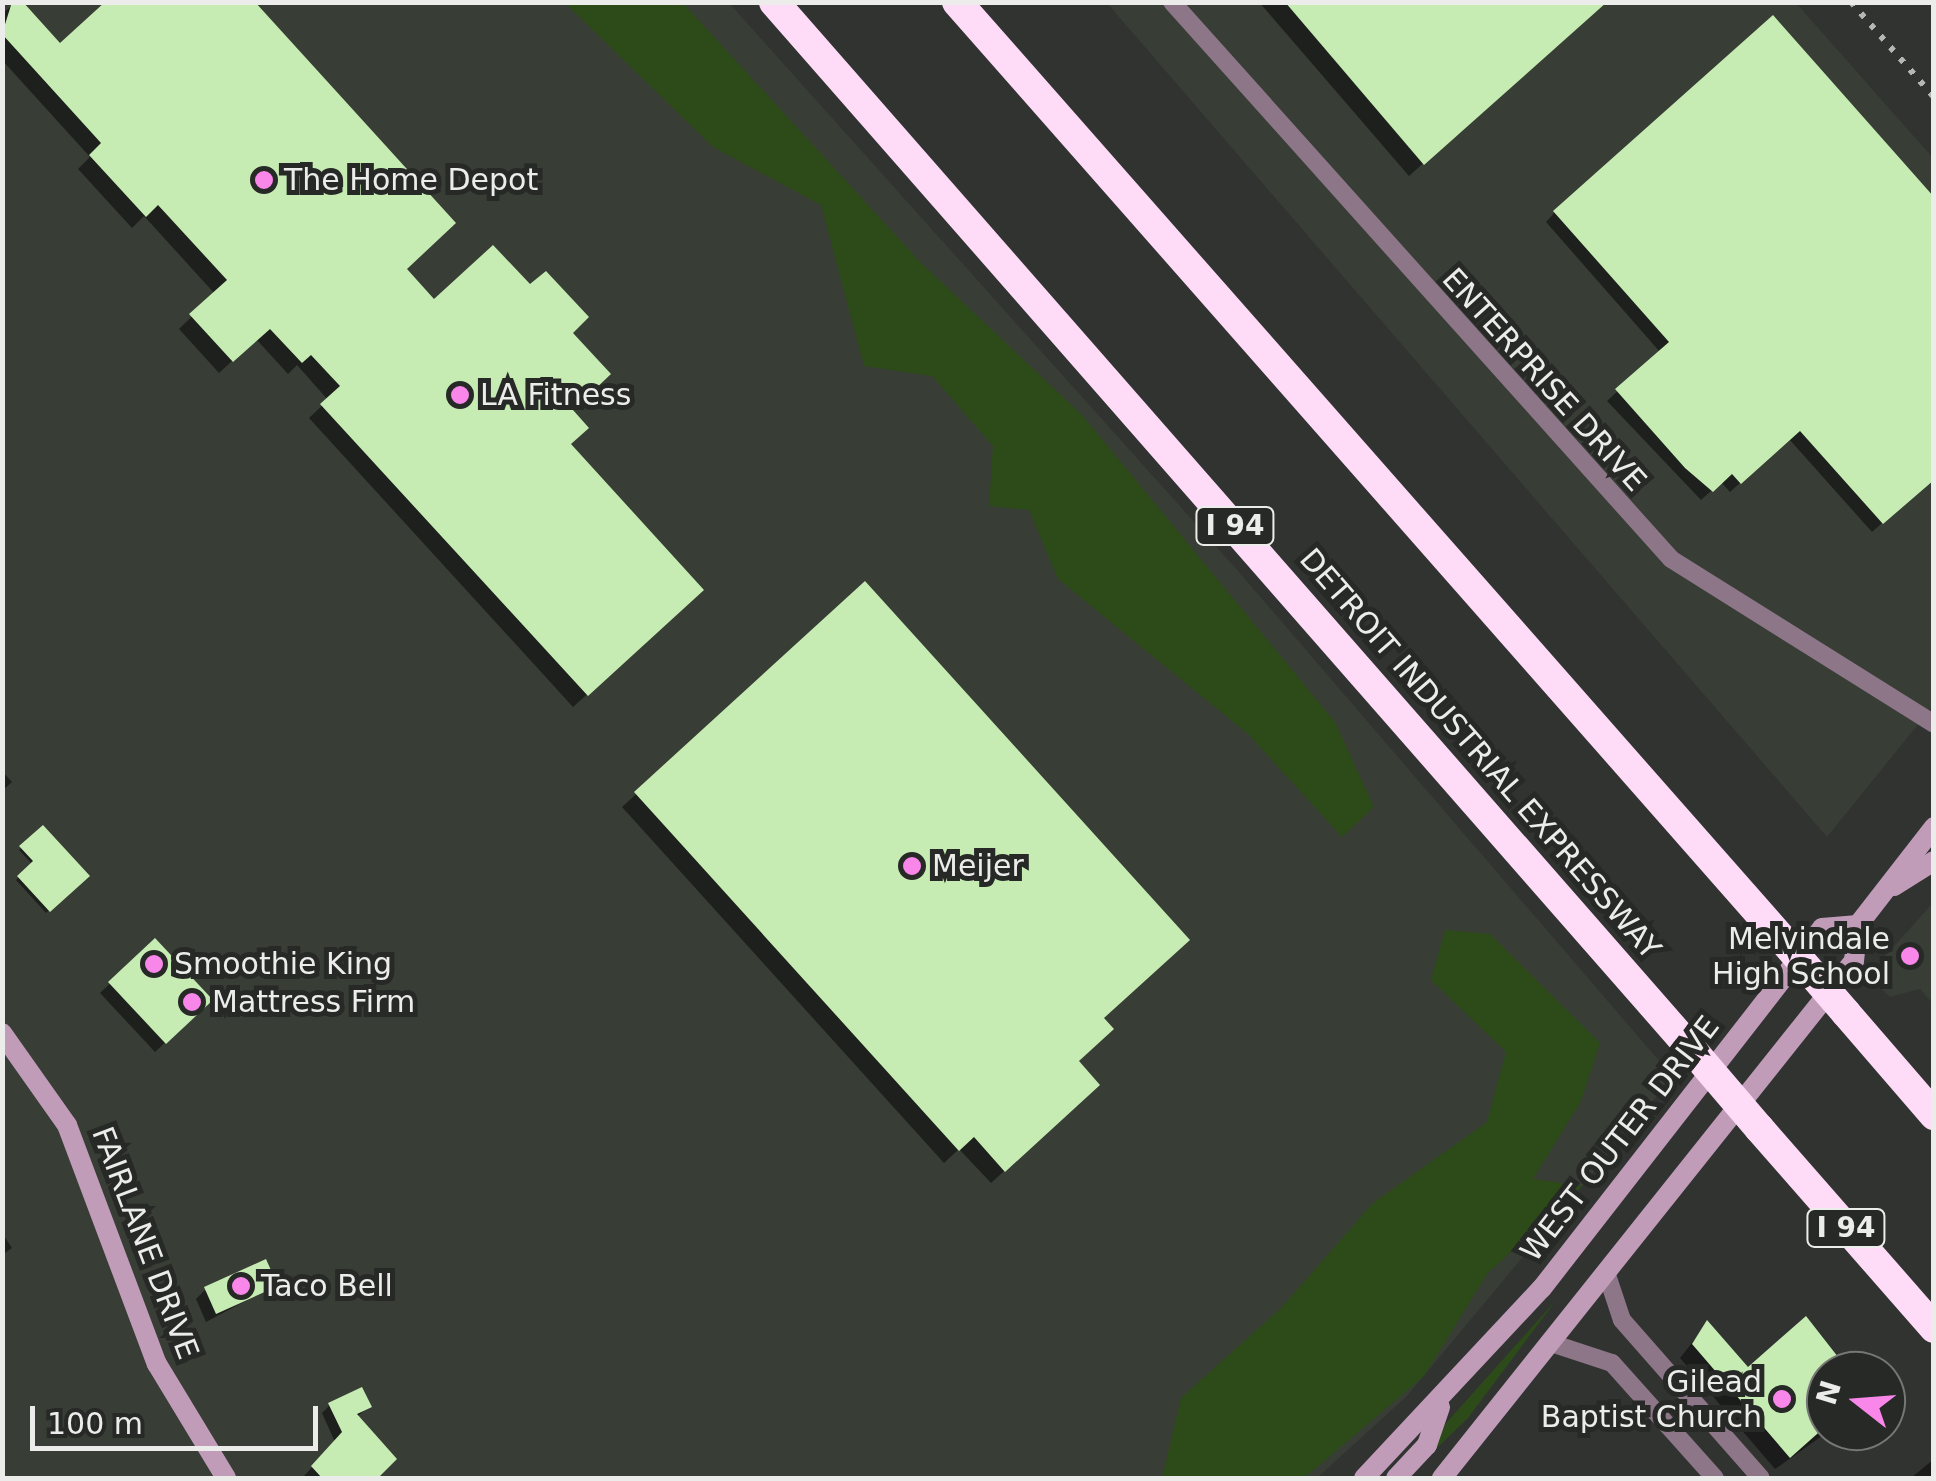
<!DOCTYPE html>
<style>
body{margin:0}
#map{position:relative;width:1936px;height:1481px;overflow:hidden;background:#313331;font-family:"DejaVu Sans",sans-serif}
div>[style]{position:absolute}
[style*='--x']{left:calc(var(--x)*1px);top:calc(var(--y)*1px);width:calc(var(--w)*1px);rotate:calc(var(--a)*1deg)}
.built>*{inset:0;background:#383d35}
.green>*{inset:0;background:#2d4b19}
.shadow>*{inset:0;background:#0007}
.building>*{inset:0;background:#c6ecb3}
.street>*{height:18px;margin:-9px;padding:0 9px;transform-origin:9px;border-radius:9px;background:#8d7688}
.secondary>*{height:20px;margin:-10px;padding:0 10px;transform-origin:10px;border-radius:10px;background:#c09cb9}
.highway>*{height:30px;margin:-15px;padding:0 15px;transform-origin:15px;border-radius:15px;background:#fedcf7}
.rail>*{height:6px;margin-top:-3px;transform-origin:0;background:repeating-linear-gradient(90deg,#b5b7b5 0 5px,transparent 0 15px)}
.highway-bridge>*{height:30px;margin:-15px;padding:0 15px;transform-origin:15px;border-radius:15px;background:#fedcf7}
.dots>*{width:28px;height:28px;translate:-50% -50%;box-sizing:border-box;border:5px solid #272927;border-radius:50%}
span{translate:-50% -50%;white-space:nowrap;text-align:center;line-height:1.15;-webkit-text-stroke:10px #272927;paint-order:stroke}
.shield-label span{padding:2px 8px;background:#272927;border:2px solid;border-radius:8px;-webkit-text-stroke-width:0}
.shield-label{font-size:28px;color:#ecedeb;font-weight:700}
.poi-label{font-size:30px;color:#ecedeb}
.left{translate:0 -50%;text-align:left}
.right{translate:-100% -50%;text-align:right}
.street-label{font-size:30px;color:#ecedeb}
.frame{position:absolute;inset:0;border:5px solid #ecedeb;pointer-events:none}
.north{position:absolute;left:1806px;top:1351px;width:100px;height:100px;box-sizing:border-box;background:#272927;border:2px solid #767775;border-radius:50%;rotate:287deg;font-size:28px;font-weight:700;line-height:40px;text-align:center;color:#ecedeb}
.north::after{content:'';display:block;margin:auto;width:35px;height:45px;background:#f987e9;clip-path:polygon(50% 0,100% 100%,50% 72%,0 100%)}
.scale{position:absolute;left:30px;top:1406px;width:288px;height:45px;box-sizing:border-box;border:5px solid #ecedeb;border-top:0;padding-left:12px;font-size:30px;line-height:35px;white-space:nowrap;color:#ecedeb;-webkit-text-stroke:8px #272927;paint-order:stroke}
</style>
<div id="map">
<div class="built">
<div style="clip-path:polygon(3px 3px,729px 3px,1239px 572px,1673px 1077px,1407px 1396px,1317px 1478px,3px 1478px)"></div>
<div style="clip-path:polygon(1107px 3px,1796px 3px,1933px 158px,1933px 706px,1827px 837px)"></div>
<div style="clip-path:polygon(1933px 903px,1933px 1004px,1920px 989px,1890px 997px,1868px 975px)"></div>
</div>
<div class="green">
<div style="clip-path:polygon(565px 3px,683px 3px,921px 263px,1083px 416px,1335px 722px,1374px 807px,1342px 837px,1248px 734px,1058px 579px,1029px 510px,989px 506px,993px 446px,932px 376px,864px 366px,821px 205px,713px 147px)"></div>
<div style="clip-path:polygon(1445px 930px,1490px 934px,1600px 1043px,1581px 1101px,1533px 1179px,1582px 1186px,1487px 1274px,1424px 1376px,1304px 1478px,1162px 1478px,1181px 1398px,1281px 1308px,1373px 1203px,1487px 1122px,1506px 1052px,1431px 980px)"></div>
<div style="clip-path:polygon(1557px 1299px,1468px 1418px,1406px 1478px,1447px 1422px)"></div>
</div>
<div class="shadow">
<div style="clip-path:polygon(16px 2px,60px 47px,404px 269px,434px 302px,569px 333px,568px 444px,688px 603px,573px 707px,309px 418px,328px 400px,297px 365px,288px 374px,256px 339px,219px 373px,179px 329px,215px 294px,144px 216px,132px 228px,78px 169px,90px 157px,2px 60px,2px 14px)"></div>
<div style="clip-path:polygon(1259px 2px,1605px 2px,1409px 176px)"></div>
<div style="clip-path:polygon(1555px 212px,1934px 477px,1872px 532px,1789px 439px,1730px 492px,1721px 482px,1701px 500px,1607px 401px,1660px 352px,1546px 222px)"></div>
<div style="clip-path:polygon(865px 585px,1101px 1018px,1076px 1061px,1084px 1098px,991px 1183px,959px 1149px,944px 1163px,622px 807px)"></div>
<div style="clip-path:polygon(2px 771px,12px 782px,2px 791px)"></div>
<div style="clip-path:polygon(43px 828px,86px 876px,46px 913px,16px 880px,33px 865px,19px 850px)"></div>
<div style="clip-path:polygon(155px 941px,210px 1000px,155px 1052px,100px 993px)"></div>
<div style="clip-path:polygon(2px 1233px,12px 1248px,2px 1255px)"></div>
<div style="clip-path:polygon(275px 1285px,206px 1322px,196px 1299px,206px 1289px)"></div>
<div style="clip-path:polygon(1707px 1324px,1748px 1371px,1847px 1371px,1826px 1371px,1829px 1431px,1775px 1469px,1680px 1358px)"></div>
<div style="clip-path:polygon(330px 1405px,369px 1406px,357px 1417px,394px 1459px,373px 1478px,304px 1476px,335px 1442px,322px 1413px)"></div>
<div style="clip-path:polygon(1934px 1459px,1934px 1478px,1911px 1478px)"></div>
</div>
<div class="building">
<div style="clip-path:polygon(12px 2px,23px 2px,60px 43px,105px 2px,255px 2px,456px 223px,407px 269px,434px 299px,493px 245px,530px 284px,546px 271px,589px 317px,573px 333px,611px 374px,573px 410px,589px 428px,571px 444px,704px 590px,588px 696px,320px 404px,340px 386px,311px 355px,302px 363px,270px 329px,233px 362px,189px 314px,227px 280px,158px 205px,146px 217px,89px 155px,101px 143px,2px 34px)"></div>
<div style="clip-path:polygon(1285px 2px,1607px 2px,1424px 165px)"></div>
<div style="clip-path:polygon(1773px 15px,1934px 197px,1934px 480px,1883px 524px,1800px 431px,1741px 484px,1732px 474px,1713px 492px,1685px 468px,1615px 389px,1669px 342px,1553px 211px)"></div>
<div style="clip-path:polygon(865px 581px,1190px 940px,1104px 1018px,1114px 1029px,1079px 1061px,1100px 1085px,1005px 1172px,974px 1137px,959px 1151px,634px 792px)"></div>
<div style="clip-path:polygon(43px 825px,90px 876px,50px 912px,17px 876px,33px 861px,19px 846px)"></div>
<div style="clip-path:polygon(155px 938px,213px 1000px,166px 1044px,108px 982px)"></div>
<div style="clip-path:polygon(266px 1259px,278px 1286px,216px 1314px,204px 1287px)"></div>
<div style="clip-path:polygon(1806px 1316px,1849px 1371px,1826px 1371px,1826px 1426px,1790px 1458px,1692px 1344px,1707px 1320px,1748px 1367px)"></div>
<div style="clip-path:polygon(362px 1387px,372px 1407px,357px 1414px,397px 1459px,378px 1478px,322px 1478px,311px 1466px,342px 1432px,328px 1403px)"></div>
</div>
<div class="street">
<div style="--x:1172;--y:2;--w:748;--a:48.14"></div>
<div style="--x:1671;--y:559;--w:310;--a:32.1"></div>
<div style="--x:1607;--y:1275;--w:47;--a:71.6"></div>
<div style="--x:1622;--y:1320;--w:210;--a:48.7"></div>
<div style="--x:1551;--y:1343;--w:64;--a:18.2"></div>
<div style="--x:1612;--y:1363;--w:154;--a:48.2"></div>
</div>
<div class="secondary">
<div style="--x:1894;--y:886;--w:47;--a:-32"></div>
<div style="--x:1858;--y:925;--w:124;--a:-52.2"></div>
<div style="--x:2;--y:1033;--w:113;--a:54.8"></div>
<div style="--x:67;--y:1125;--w:255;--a:69.4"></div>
<div style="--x:157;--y:1364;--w:133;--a:58.8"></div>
<div style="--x:1364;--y:1478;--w:260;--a:-46.9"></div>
<div style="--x:1542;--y:1288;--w:456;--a:-52.1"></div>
<div style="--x:1822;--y:928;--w:36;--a:-5"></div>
<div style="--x:1396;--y:1478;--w:45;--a:-46.8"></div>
<div style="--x:1427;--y:1445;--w:40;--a:-71.1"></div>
<div style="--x:1442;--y:1478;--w:661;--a:-51.45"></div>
<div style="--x:1854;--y:961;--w:36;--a:-84"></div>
</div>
<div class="highway">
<div style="--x:774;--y:2;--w:1396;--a:48.78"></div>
<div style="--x:957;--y:2;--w:1248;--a:48.64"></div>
<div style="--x:1846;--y:1013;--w:135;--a:49.2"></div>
<div style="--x:1759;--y:1128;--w:266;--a:48.8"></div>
</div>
<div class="rail">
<div style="--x:1851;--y:2;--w:126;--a:48.9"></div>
</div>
<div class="highway-bridge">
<div style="--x:1782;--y:939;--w:98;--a:49.1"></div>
<div style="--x:1694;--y:1052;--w:100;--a:49.5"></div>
</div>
<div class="dots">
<div style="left:264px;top:180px;background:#f987e9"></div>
<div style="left:460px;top:395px;background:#f987e9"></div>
<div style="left:912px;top:866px;background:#f987e9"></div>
<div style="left:1910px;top:956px;background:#f987e9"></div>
<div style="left:154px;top:964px;background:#f987e9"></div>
<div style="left:192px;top:1002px;background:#f987e9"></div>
<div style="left:241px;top:1286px;background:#f987e9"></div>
<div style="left:1782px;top:1399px;background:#f987e9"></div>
</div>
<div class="shield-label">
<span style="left:1235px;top:526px">I 94</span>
<span style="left:1846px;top:1228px">I 94</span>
</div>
<div class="poi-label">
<span class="left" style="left:284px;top:180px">The Home Depot</span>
<span class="left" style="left:480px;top:395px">LA Fitness</span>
<span class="left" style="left:932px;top:866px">Meijer</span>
<span class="right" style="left:1890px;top:956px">Melvindale<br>High School</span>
<span class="left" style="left:174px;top:964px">Smoothie King</span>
<span class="left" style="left:212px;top:1002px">Mattress Firm</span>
<span class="left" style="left:261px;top:1286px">Taco Bell</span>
<span class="right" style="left:1762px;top:1399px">Gilead<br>Baptist Church</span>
</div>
<div class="street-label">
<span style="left:1544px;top:380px;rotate:48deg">ENTERPRISE DRIVE</span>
<span style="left:1480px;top:754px;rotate:49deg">DETROIT INDUSTRIAL EXPRESSWAY</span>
<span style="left:1620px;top:1139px;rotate:-52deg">WEST OUTER DRIVE</span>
<span style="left:145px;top:1243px;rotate:69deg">FAIRLANE DRIVE</span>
</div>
<div class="frame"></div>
<div class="north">N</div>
<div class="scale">100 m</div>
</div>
